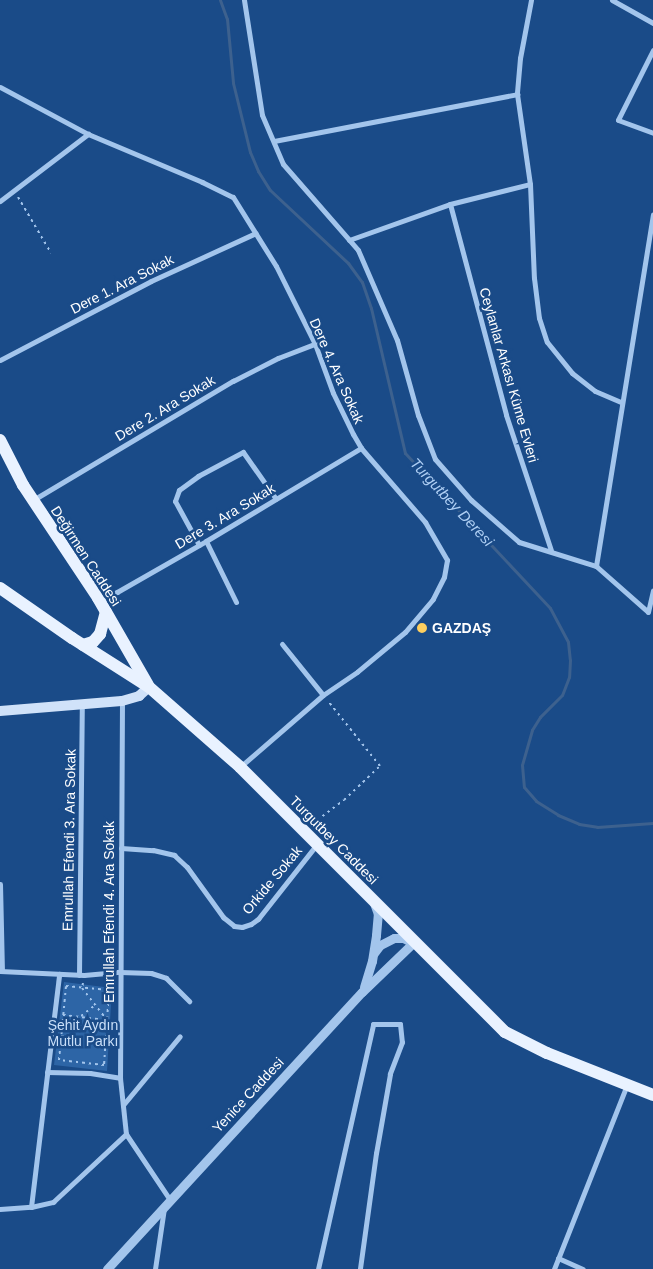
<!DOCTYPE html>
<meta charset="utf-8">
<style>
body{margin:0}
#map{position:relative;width:653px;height:1269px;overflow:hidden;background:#1a4b88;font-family:Arial,sans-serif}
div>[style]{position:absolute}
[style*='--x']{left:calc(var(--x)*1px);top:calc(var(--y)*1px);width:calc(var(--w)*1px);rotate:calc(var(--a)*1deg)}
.green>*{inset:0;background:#2d65a6}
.stream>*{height:3px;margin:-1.5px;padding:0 1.5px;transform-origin:1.5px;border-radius:1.5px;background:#3d618e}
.path>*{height:2px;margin-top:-1px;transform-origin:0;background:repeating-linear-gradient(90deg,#a3c5ec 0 2.5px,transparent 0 6.5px)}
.minor>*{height:5px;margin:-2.5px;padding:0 2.5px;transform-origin:2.5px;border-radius:2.5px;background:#a3c5ec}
.tertiary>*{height:9px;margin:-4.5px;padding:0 4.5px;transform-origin:4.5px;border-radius:4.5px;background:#a3c5ec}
.secondary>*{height:10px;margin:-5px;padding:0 5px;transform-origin:5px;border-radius:5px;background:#d0e2f9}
.primary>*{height:12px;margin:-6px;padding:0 6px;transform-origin:6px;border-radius:6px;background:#e9f2ff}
.dots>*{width:14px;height:14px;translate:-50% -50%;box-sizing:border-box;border:2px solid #1a4b88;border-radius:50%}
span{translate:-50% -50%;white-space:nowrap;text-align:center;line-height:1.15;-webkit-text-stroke:5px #1a4b88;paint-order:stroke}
.street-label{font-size:14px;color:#fff}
.poi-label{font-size:14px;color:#fff;font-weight:700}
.left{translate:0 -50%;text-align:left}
.park-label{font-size:14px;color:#c9dff9}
.water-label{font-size:15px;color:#afcff4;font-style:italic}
</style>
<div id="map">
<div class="green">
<div style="clip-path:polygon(64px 982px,112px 988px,107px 1071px,54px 1065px)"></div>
</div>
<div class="stream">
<div style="--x:220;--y:0;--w:20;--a:70"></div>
<div style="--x:227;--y:19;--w:64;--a:84.6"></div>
<div style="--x:233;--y:83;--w:71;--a:76.2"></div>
<div style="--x:250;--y:152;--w:21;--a:67"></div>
<div style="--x:258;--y:171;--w:22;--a:58"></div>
<div style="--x:270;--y:190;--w:107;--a:43.1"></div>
<div style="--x:348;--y:263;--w:24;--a:54"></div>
<div style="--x:362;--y:282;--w:28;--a:71"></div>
<div style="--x:371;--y:308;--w:149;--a:76.8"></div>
<div style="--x:405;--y:453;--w:212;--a:46.9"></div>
<div style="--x:550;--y:608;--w:38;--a:62"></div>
<div style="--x:568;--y:642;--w:18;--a:84"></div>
<div style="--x:570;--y:660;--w:17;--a:93"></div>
<div style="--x:569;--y:677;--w:19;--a:111"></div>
<div style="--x:562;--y:695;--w:31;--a:135"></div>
<div style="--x:540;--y:717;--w:15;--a:122"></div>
<div style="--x:532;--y:730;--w:36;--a:106"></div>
<div style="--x:522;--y:765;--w:22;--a:85"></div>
<div style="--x:524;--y:787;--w:18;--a:49"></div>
<div style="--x:536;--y:801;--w:26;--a:32"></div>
<div style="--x:558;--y:815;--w:23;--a:23"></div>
<div style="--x:579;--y:824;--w:18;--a:9"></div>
<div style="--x:597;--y:827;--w:56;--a:-4.1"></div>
</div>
<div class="path">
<div style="--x:18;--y:197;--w:65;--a:59.5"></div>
<div style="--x:312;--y:824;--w:40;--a:-37"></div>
<div style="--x:344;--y:800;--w:50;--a:-43.4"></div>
<div style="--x:380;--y:766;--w:83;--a:-128.7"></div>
<div style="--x:83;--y:983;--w:5;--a:101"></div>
<div style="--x:82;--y:988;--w:41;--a:52"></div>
<div style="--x:66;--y:986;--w:43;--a:5.3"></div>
<div style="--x:109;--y:990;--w:75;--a:93.8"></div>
<div style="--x:104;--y:1065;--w:45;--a:-173.7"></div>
<div style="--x:59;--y:1060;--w:74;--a:-84.6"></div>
<div style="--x:63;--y:1015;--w:43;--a:6.6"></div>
<div style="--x:81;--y:1016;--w:18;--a:-38"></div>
<div style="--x:61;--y:1036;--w:44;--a:6.5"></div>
</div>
<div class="minor">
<div style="--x:244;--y:0;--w:116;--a:81.1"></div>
<div style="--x:262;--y:115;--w:53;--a:66.8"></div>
<div style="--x:283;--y:164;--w:114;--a:48.9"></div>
<div style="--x:358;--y:250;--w:98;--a:66.6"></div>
<div style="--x:397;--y:340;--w:78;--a:74.4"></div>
<div style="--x:418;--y:415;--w:47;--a:68.9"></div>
<div style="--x:435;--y:459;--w:55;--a:48.7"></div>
<div style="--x:471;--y:500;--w:64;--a:41.2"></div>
<div style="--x:519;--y:542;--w:81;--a:17.3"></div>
<div style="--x:596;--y:566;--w:69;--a:41.5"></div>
<div style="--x:648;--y:612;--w:22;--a:-77"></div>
<div style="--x:531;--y:0;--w:59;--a:100.7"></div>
<div style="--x:520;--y:58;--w:36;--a:95"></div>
<div style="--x:517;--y:94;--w:91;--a:81.8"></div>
<div style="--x:530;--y:184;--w:94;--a:87.6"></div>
<div style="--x:534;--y:278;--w:40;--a:82.9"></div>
<div style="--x:539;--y:318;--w:25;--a:72"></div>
<div style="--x:547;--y:342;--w:40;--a:51"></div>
<div style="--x:572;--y:373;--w:29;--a:38"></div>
<div style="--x:595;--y:391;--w:28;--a:23"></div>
<div style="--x:612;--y:0;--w:47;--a:29.3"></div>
<div style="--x:653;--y:50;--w:78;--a:116.6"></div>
<div style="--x:618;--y:120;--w:37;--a:20"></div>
<div style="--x:0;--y:87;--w:100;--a:28.1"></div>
<div style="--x:88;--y:134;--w:124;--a:22.8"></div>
<div style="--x:202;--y:182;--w:34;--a:26"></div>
<div style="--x:233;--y:197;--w:81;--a:58.1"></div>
<div style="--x:276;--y:266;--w:87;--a:63.4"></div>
<div style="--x:315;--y:344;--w:52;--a:69.8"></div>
<div style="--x:333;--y:393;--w:46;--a:64"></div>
<div style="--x:353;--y:434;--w:16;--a:60"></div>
<div style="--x:361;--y:448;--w:98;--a:49.1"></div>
<div style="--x:425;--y:522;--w:44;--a:59.9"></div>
<div style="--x:447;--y:560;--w:17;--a:100"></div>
<div style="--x:444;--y:577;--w:25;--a:117"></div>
<div style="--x:433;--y:599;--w:43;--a:130.3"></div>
<div style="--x:405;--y:632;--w:62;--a:140.2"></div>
<div style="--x:357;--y:672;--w:41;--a:145.9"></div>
<div style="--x:323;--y:695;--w:108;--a:139.1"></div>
<div style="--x:274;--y:141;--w:248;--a:-10.9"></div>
<div style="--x:0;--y:201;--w:111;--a:-37.3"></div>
<div style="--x:450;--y:204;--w:218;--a:75.1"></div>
<div style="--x:506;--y:415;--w:142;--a:71.6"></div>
<div style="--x:349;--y:240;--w:107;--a:-19.6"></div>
<div style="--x:450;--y:204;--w:82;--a:-14"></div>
<div style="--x:0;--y:360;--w:170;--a:-27.6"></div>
<div style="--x:151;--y:281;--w:115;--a:-24.6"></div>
<div style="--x:33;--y:500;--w:233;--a:-30.8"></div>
<div style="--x:233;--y:381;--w:51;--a:-27.1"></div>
<div style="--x:278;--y:358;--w:40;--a:-21"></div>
<div style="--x:206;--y:541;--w:68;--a:63.8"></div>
<div style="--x:199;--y:545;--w:50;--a:-118.6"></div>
<div style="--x:175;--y:501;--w:12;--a:-70"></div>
<div style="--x:179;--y:490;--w:24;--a:-36"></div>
<div style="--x:198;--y:476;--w:51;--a:-28.1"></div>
<div style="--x:243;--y:452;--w:57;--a:54.9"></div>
<div style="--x:596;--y:566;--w:356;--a:-80.8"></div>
<div style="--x:99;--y:598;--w:19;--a:-18"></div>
<div style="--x:117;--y:592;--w:103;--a:-29.8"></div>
<div style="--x:206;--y:541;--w:181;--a:-31"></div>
<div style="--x:282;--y:644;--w:65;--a:51.2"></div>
<div style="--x:122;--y:701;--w:377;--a:90.3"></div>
<div style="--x:120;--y:1078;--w:56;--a:83.9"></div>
<div style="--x:126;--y:1134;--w:79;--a:56.3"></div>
<div style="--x:121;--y:848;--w:32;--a:4"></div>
<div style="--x:153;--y:850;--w:22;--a:13"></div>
<div style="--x:174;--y:855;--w:18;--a:43"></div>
<div style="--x:187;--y:867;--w:62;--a:54.2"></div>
<div style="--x:223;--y:917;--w:14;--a:39"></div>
<div style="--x:234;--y:926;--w:8;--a:7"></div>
<div style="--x:242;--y:927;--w:9;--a:-18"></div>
<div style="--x:251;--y:924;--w:9;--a:-36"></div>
<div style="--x:258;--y:919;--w:95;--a:-51.8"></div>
<div style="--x:0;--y:884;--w:87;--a:88.7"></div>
<div style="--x:0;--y:971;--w:84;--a:2.7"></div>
<div style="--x:84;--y:975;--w:36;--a:-5"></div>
<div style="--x:120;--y:972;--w:31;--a:2"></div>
<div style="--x:151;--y:973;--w:16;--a:18"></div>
<div style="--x:166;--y:978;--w:33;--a:45"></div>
<div style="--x:79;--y:975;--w:270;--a:-89.4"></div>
<div style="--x:47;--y:1072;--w:43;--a:1.3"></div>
<div style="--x:90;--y:1073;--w:30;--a:9"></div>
<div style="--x:123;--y:1105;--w:89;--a:-50.4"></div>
<div style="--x:31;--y:1207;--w:235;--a:-83.1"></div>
<div style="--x:0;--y:1209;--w:31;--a:-4"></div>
<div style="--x:31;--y:1207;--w:23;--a:-13"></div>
<div style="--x:53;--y:1202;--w:100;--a:-43"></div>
<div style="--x:558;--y:1258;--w:27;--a:24"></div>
<div style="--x:155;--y:1269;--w:62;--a:-81.6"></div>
<div style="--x:318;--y:1269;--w:251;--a:-77.3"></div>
<div style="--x:373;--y:1024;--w:27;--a:0"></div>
<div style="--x:400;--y:1024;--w:18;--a:84"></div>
<div style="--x:402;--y:1042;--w:34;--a:111"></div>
<div style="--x:390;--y:1074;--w:80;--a:100"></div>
<div style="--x:376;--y:1153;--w:117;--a:97.9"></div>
<div style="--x:554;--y:1269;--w:198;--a:-68.4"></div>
</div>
<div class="tertiary">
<div style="--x:364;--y:987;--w:27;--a:-73"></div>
<div style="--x:372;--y:961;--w:26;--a:-81"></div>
<div style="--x:376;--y:935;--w:21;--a:-85"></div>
<div style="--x:378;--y:914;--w:12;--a:-110"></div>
<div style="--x:107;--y:1269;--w:377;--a:-47.4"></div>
<div style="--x:362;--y:992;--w:71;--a:-43.9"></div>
<div style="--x:413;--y:943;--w:11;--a:-153"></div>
<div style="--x:403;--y:938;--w:9;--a:180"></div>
<div style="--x:394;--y:938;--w:16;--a:153"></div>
<div style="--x:380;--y:945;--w:10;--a:127"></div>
</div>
<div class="secondary">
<div style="--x:0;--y:711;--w:122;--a:-4.7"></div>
<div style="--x:122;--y:701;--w:18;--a:-16"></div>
<div style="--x:139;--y:696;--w:13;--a:-42"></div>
</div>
<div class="primary">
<div style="--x:0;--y:440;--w:51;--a:62.9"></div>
<div style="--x:23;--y:485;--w:136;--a:56.4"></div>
<div style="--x:98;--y:598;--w:100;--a:60.1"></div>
<div style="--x:0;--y:588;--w:88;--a:34.8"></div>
<div style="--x:72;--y:638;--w:91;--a:32.5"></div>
<div style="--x:149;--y:687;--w:121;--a:41.3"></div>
<div style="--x:240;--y:767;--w:375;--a:45"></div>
<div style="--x:505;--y:1032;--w:47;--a:26.6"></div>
<div style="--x:547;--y:1053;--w:114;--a:21.6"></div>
<div style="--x:83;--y:645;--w:10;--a:-17"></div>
<div style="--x:93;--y:642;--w:11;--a:-49"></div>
<div style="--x:100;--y:634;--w:23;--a:-75"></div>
</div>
<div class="dots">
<div style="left:422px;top:628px;background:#fecf5f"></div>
</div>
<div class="street-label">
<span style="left:122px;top:284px;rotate:-27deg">Dere 1. Ara Sokak</span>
<span style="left:337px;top:371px;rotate:66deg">Dere 4. Ara Sokak</span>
<span style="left:509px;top:375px;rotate:74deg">Ceylanlar Arkası Küme Evleri</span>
<span style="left:165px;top:408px;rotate:-31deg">Dere 2. Ara Sokak</span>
<span style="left:225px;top:516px;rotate:-31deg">Dere 3. Ara Sokak</span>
<span style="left:86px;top:556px;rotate:57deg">Değirmen Caddesi</span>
<span style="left:69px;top:840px;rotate:-89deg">Emrullah Efendi 3. Ara Sokak</span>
<span style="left:334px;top:840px;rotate:45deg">Turgutbey Caddesi</span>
<span style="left:272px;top:880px;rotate:-50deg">Orkide Sokak</span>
<span style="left:109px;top:912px;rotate:-90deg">Emrullah Efendi 4. Ara Sokak</span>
<span style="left:248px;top:1095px;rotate:-47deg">Yenice Caddesi</span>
</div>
<div class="poi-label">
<span class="left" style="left:432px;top:628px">GAZDAŞ</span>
</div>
<div class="park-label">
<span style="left:83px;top:1033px">Şehit Aydın<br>Mutlu Parkı</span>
</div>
<div class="water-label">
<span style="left:452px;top:502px;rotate:47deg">Turgutbey Deresi</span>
</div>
</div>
